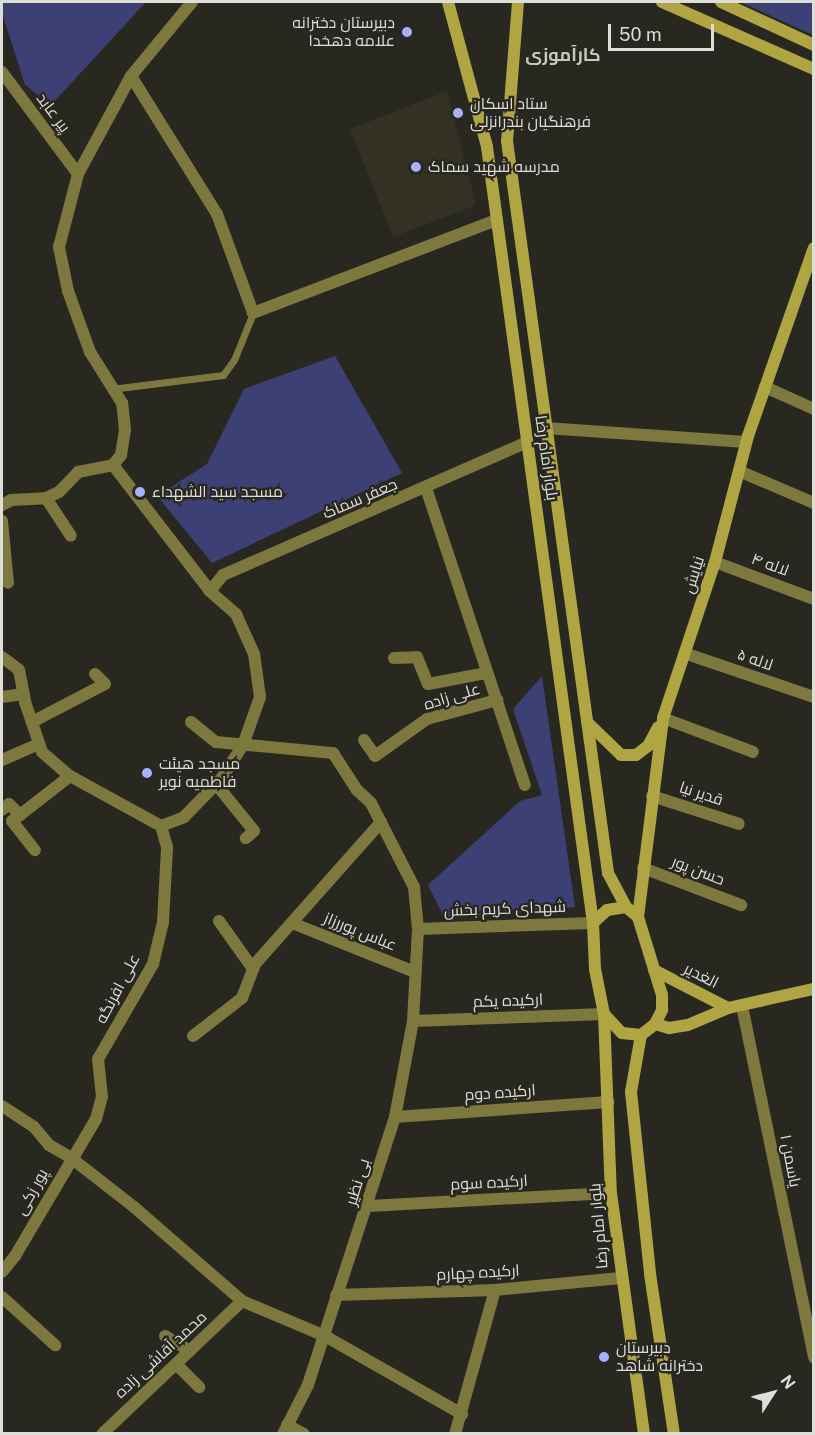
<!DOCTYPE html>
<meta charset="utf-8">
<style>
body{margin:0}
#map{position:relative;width:815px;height:1435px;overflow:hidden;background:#282821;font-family:"Public Sans",Cairo,sans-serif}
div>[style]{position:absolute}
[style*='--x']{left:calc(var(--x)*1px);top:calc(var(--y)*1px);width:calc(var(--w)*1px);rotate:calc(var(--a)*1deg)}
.built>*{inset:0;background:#323123}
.green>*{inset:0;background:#3d4075}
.lane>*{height:7px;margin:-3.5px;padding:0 3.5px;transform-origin:3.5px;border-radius:3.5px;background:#7d783d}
.street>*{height:12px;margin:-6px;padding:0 6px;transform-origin:6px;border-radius:6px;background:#7d783d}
.secondary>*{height:12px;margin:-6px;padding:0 6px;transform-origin:6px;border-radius:6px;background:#afa542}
.dots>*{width:16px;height:16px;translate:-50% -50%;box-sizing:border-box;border:3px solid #282821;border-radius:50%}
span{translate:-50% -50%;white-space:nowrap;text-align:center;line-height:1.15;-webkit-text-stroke:4.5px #282821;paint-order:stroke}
.poi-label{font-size:16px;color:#deded9}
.right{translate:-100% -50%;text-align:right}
.left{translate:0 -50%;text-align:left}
.street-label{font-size:16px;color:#deded9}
.neighbourhood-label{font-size:18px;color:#c8c8be;font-weight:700}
.frame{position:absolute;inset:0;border:3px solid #deded9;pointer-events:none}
.north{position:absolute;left:743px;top:1363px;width:60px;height:60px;-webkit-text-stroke:4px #282821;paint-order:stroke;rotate:54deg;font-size:16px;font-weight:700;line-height:24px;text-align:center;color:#deded9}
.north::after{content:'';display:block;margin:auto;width:21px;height:27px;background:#deded9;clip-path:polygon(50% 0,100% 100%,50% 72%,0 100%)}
.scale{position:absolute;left:608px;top:24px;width:106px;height:27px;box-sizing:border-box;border:3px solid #deded9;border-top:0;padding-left:8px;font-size:18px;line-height:21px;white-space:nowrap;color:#deded9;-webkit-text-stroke:4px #282821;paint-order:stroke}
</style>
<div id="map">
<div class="built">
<div style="clip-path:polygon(447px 91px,476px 205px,393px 237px,350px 129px)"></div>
</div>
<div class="green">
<div style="clip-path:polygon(2px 2px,146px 2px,51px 105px,25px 85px,2px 13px)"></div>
<div style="clip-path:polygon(740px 2px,813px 2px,813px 35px)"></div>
<div style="clip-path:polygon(335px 356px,402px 473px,212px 563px,157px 496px,207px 464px,244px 389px)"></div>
<div style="clip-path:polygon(542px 676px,575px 907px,445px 919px,428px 885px,520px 801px,542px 795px,513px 709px)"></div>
</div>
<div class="lane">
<div style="--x:111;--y:389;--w:113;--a:-7.1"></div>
<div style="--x:223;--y:375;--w:19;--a:-54"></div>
<div style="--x:234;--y:360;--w:51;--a:-68"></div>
</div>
<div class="street">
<div style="--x:2;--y:72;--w:127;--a:53.3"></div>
<div style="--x:131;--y:76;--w:163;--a:58.1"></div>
<div style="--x:217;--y:214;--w:105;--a:70"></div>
<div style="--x:253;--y:313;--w:261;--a:-20.9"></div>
<div style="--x:765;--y:387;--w:54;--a:24.2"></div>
<div style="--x:546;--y:428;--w:200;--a:4"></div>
<div style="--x:739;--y:471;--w:82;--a:23.1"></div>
<div style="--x:426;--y:488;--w:313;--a:71.6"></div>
<div style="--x:46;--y:498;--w:45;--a:56.7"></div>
<div style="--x:2;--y:505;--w:10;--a:-29"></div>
<div style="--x:11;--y:500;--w:35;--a:-3"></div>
<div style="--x:46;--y:498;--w:14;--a:-25"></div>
<div style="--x:59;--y:492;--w:28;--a:-46"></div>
<div style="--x:78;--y:472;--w:36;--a:-11"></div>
<div style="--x:2;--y:521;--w:62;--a:84.5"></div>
<div style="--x:715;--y:562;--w:106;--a:20.5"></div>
<div style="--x:210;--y:591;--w:21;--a:-51"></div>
<div style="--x:223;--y:575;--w:332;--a:-23.6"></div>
<div style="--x:687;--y:654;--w:134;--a:18.7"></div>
<div style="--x:2;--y:657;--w:21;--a:37"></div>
<div style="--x:19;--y:670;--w:33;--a:79"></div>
<div style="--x:25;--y:702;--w:53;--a:71.2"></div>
<div style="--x:42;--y:752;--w:37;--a:41"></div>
<div style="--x:70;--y:776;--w:104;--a:28.8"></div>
<div style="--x:394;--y:658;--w:23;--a:-2"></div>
<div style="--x:417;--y:657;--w:29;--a:68"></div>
<div style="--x:428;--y:684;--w:60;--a:-10.6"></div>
<div style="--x:2;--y:697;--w:22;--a:-8"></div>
<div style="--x:663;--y:718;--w:96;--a:20.7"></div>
<div style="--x:32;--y:722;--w:82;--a:-27.5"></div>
<div style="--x:105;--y:684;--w:14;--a:-135"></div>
<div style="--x:191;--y:722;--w:32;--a:39"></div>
<div style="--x:216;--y:742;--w:118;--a:5.4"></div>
<div style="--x:333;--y:753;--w:44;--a:57"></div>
<div style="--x:357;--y:790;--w:19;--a:43"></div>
<div style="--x:371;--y:803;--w:94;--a:62.9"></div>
<div style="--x:414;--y:887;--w:42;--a:84.6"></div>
<div style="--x:418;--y:929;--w:92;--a:93.1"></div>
<div style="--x:413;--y:1021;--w:98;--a:100.6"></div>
<div style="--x:395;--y:1117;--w:282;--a:108"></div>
<div style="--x:308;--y:1385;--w:55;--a:117"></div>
<div style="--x:364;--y:740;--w:19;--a:55"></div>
<div style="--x:375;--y:756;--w:64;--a:-35.4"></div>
<div style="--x:427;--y:719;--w:73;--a:-15.2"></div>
<div style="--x:2;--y:760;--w:40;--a:-23.4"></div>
<div style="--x:216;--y:784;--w:60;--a:51"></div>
<div style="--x:254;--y:831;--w:11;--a:139"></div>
<div style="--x:652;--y:796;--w:91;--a:17.8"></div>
<div style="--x:2;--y:810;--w:9;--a:-41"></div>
<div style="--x:9;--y:804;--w:16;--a:45"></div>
<div style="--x:20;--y:815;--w:63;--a:-38"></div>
<div style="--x:20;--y:815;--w:10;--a:143"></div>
<div style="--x:12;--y:821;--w:37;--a:52"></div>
<div style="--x:161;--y:826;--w:25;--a:-21"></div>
<div style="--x:184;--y:817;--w:53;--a:-45.8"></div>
<div style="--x:221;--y:779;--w:40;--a:-57.1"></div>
<div style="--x:243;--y:745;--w:51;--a:-70.5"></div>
<div style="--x:260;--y:697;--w:43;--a:-97.9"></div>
<div style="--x:254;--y:654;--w:44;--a:-114.2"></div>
<div style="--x:236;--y:614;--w:35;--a:-139"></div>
<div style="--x:210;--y:591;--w:159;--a:-127.6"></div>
<div style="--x:113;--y:465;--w:13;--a:-51"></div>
<div style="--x:121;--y:455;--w:25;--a:-81"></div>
<div style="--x:125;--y:430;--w:27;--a:-96"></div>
<div style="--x:122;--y:403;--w:60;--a:-122.1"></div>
<div style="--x:90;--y:352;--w:65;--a:-109.8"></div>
<div style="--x:68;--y:291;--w:45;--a:-101.6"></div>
<div style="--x:59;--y:247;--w:75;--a:-75.4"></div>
<div style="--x:78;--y:174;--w:111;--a:-61.6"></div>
<div style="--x:131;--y:76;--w:96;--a:-50.5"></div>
<div style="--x:643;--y:868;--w:105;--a:20.7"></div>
<div style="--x:219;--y:921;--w:59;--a:54.7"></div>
<div style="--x:292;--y:923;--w:132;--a:21.7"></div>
<div style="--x:418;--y:929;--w:175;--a:-2"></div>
<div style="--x:742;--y:1006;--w:359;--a:78.4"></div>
<div style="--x:413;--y:1021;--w:191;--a:-2.1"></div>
<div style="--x:193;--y:1036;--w:62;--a:-37.8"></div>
<div style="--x:242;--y:998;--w:36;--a:-69"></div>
<div style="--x:255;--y:964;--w:190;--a:-48.4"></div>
<div style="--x:2;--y:1106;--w:38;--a:33"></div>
<div style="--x:34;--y:1127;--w:23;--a:50"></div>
<div style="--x:49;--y:1145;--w:24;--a:30"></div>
<div style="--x:70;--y:1157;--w:81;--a:38"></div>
<div style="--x:134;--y:1207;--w:143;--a:41"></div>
<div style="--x:242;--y:1301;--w:90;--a:22.9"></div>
<div style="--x:325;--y:1336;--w:158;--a:29.7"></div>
<div style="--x:395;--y:1117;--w:214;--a:-4"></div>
<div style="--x:369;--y:1206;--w:242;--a:-3.1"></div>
<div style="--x:2;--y:1272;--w:21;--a:-51"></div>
<div style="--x:15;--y:1256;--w:159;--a:-59.4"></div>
<div style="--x:96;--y:1119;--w:23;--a:-75"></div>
<div style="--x:102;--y:1097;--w:38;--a:-96"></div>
<div style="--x:98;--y:1059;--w:110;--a:-59.9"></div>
<div style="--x:153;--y:964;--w:43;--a:-76.6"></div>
<div style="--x:163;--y:922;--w:75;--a:-86.9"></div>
<div style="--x:167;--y:847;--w:22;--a:-106"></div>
<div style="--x:336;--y:1295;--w:159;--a:-1.8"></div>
<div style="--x:495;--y:1290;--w:126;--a:-5.5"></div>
<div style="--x:2;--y:1297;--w:72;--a:42.2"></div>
<div style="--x:165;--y:1336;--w:29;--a:31"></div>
<div style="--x:176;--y:1364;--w:33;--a:45"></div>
<div style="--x:287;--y:1425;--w:19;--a:28"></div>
<div style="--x:102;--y:1434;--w:193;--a:-43.5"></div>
<div style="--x:455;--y:1434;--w:149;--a:-74.5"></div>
</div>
<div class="secondary">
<div style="--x:448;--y:2;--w:150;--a:74.9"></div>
<div style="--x:487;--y:147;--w:783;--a:82.22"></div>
<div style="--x:593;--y:923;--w:46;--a:87.5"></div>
<div style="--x:595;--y:969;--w:46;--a:78.7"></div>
<div style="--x:604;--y:1014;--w:26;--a:47"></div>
<div style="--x:622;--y:1033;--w:19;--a:6"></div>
<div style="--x:641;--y:1035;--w:18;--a:-38"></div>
<div style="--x:655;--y:1024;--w:16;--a:-63"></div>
<div style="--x:662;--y:1010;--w:15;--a:-90"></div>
<div style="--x:662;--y:995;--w:82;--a:-107.1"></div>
<div style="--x:638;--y:917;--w:16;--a:-140"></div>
<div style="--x:626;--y:907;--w:19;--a:171"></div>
<div style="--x:607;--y:910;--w:19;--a:137"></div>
<div style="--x:518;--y:2;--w:139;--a:94.5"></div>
<div style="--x:507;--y:141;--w:739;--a:82.14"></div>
<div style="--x:608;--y:873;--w:38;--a:62"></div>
<div style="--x:662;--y:2;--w:166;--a:23.8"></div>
<div style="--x:721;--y:2;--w:102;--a:24.8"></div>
<div style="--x:587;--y:722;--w:47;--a:44.1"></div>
<div style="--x:621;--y:755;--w:15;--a:0"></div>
<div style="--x:636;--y:755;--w:15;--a:-37"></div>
<div style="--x:648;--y:746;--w:21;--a:-62"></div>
<div style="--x:638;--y:917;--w:201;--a:-82.8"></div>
<div style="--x:663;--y:718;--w:164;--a:-71.6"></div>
<div style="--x:715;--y:562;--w:130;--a:-75.3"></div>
<div style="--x:748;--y:436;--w:199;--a:-70.7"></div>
<div style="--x:654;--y:970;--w:83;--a:27.2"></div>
<div style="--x:604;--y:1014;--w:179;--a:87.8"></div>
<div style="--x:611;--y:1193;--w:243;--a:82.2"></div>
<div style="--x:655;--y:1024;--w:15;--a:16"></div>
<div style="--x:669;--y:1028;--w:19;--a:-9"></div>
<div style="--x:688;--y:1025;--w:43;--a:-23"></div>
<div style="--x:728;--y:1008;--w:88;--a:-12.5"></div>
<div style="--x:641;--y:1035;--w:58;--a:100"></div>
<div style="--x:631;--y:1092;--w:183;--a:84"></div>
<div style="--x:650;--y:1274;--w:162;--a:81.5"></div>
</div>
<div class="dots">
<div style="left:407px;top:32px;background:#a8b0fc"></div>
<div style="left:458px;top:113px;background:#a8b0fc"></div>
<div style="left:416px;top:167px;background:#a8b0fc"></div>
<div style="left:140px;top:492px;background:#a8b0fc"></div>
<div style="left:147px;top:773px;background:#a8b0fc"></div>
<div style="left:604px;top:1357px;background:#a8b0fc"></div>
</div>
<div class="poi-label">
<span class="right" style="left:395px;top:32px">دبیرستان دخترانه<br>علامه دهخدا</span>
<span class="left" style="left:470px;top:113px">ستاد اسکان<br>فرهنگیان بندرانزلی</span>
<span class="left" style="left:428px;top:167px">مدرسه شهید سماک</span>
<span class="left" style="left:152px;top:492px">مسجد سید الشهداء</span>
<span class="left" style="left:159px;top:773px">مسجد هیئت<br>فاطمیه نویر</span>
<span class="left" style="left:616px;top:1357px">دبیرستان<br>دخترانه شاهد</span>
</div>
<div class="street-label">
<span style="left:53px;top:113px;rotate:53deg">پیر عابد</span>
<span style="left:546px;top:458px;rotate:82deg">بلوار امام رضا</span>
<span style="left:360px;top:499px;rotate:-23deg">جعفر سماک</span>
<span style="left:770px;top:565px;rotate:20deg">لاله ۴</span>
<span style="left:694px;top:575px;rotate:-73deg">نیایش</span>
<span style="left:755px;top:660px;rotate:19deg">لاله ۵</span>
<span style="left:452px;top:697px;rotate:-17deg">علی زاده</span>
<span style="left:701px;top:794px;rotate:18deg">قدیر نیا</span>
<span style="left:698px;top:871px;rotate:21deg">حسن پور</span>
<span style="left:505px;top:909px;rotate:-2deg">شهدای کریم بخش</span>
<span style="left:360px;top:932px;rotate:22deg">عباس پوررزاز</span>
<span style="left:701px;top:976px;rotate:27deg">الغدیر</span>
<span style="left:118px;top:989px;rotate:-62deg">علی افرنگه</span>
<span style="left:508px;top:1001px;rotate:-2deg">ارکیده یکم</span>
<span style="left:500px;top:1093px;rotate:-4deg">ارکیده دوم</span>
<span style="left:790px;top:1161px;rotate:79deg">یاسمن ۱</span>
<span style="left:358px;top:1182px;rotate:-73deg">بی نظیر</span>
<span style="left:489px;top:1183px;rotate:-3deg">ارکیده سوم</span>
<span style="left:32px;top:1192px;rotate:-61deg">پور زکی</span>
<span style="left:599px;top:1226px;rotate:-95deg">بلوار امام رضا</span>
<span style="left:478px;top:1273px;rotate:-3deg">ارکیده چهارم</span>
<span style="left:161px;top:1355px;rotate:-43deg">محمد آقاشی زاده</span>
</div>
<div class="neighbourhood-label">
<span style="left:563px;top:55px">کارآموزی</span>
</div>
<div class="frame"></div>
<div class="north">N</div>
<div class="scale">50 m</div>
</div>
